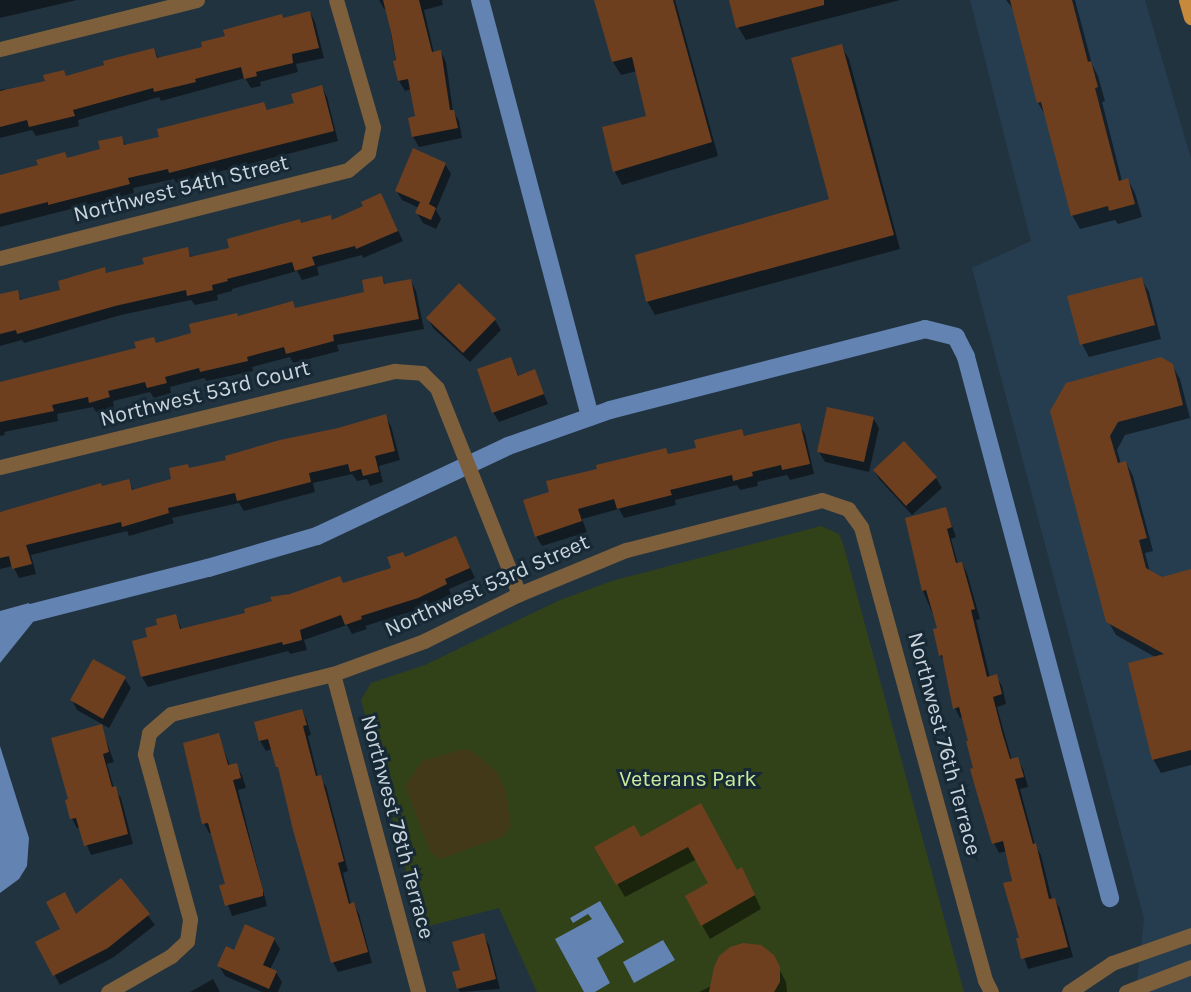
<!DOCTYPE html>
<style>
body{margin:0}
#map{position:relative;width:1191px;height:992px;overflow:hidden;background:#223340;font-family:Karla,sans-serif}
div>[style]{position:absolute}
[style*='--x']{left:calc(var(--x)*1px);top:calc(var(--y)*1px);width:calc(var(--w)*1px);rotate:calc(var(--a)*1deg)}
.built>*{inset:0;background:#263d4f}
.green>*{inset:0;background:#324218}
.sand>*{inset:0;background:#413918}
.water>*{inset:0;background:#6383b2}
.shadow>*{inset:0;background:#0007}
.canal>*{height:18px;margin:-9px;padding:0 9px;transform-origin:9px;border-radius:9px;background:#6383b2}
.building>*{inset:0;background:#6e3f1f}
.minor>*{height:15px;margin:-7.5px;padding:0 7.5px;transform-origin:7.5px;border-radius:7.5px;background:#7d5f3c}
.major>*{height:15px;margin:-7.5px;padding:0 7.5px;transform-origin:7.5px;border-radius:7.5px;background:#c7893c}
span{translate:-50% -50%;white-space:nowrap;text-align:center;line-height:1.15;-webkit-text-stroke:6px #182936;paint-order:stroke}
.street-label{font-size:22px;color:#cad4dc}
.park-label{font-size:22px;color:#caec9b}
</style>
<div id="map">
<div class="built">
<div style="clip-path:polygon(970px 0,1145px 0,1191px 159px,1191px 992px,1136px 992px,1144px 919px,972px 268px,1031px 241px)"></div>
</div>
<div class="green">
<div style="clip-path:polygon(821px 526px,839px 534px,844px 547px,964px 992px,537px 992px,499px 908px,421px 928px,361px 700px,371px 683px,425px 665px,560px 600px,612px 581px)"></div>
</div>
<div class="sand">
<div style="clip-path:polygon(460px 750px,471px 750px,497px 772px,505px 789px,511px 826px,502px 837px,440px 859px,431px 853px,405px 786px,422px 761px)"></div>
</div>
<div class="water">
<div style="clip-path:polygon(29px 603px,33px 622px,0 663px,0 611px)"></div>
<div style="clip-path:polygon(0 746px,29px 838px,27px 866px,19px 879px,0 893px)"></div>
<div style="clip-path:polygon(600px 901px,624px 942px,597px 958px,610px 983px,595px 992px,584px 992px,555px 939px,592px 919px,588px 914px,573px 923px,570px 918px)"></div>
<div style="clip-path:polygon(663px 940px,675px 960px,634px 983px,623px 962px)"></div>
</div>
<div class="shadow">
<div style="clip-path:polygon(0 0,77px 0,0 18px)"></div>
<div style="clip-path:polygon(379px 0,442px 0,443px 5px,424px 10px,434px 53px,441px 52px,446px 62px,453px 111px,459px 121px,462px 138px,419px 147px,413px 137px,416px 117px,411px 89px,405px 91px,399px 81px,387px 9px,384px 9px)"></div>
<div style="clip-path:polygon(595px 0,675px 0,718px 156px,622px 185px,615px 172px,604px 128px,648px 117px,637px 71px,621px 75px,613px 62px)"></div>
<div style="clip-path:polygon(730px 0,900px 0,746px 40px,738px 27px)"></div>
<div style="clip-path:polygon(1006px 0,1075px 0,1092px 64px,1098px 76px,1105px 101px,1102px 102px,1122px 181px,1128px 180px,1135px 193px,1142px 217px,1118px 224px,1115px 220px,1080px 229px,1072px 215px,1046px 116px,1038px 103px,1014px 10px)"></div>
<div style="clip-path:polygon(310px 12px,315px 22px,324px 58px,296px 64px,298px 72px,260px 82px,261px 86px,251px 88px,245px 78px,161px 101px,159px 97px,78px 120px,79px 126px,36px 136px,32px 130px,0 138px,0 90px,4px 89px,6px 92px,67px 78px,154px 49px,159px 59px,204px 48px,283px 19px)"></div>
<div style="clip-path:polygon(841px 46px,849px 59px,900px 249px,655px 315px,647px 301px,831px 200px)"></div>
<div style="clip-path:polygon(322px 87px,327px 97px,338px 141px,176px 183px,174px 179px,133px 188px,134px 193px,0 227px,0 176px,102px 150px,121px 138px,126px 146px,161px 138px,264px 103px,268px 111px,296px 104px)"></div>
<div style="clip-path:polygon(445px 164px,451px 174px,436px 210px,441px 219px,436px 229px,423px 223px,417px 213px,419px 208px,402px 200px,396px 190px)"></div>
<div style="clip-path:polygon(381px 195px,403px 241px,363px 258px,362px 255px,317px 267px,319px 275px,302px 280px,297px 271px,232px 289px,232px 291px,217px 295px,218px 300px,195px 305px,191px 300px,121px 315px,24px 343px,22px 340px,0 346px,0 296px,17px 292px,22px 301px,62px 291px,104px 269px,107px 274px,145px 265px,187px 249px,192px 258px,231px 249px,302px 224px,330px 217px,333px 221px,366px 207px)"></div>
<div style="clip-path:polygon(382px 278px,386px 286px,411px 281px,416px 291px,424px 329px,337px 345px,339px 351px,293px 363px,290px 357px,252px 367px,253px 371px,207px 381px,204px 378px,170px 387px,171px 393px,154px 398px,150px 392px,113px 401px,114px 407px,96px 412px,93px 407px,57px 414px,58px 421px,4px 432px,5px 435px,0 436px,0 383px,137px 350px,153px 338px,157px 344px,193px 334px,238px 317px,296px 309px,366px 293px)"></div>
<div style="clip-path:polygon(1141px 278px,1149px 292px,1161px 339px,1089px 357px,1082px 344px)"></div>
<div style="clip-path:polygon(459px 285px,495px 320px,501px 330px,470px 362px,433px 328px,428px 318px)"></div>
<div style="clip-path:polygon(511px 359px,519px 377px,534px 371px,548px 404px,499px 422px,493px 412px)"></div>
<div style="clip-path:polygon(1172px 365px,1180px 379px,1190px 418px,1125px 435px,1117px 450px,1121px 464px,1126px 462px,1133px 476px,1153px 551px,1145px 553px,1150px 572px,1162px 578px,1191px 570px,1191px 765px,1161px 773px,1153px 759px,1155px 657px,1116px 635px,1108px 621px,1052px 411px)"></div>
<div style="clip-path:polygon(385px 416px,391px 426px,400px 460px,379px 466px,383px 482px,370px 486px,367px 479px,357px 481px,352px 474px,313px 483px,315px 492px,244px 511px,239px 503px,172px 518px,174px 523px,129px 536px,127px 531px,31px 555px,36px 574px,19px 578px,13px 566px,0 569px,0 512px,128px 481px,134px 491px,173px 480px,189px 469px,227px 461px)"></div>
<div style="clip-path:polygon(873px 418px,879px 428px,869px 472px,825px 462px,819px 452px)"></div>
<div style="clip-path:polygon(799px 425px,805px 434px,814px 474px,790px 480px,787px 475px,757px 482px,758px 486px,740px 490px,737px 485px,675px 500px,676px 505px,624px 518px,619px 509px,582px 519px,587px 532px,542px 546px,536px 536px,525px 501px,698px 449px,741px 430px,745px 437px)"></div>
<div style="clip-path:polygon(874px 471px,936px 478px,942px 488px,912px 515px,880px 480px)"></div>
<div style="clip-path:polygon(946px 509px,956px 537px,951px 539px,958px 564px,962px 563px,967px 573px,980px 619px,976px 620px,990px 678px,996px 676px,1002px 686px,1006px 704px,997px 707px,1007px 743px,1012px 760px,1017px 759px,1023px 769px,1028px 787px,1020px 789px,1035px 845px,1041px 855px,1052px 900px,1054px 899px,1060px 909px,1073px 957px,1028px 969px,1018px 940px,1021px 939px,1007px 851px,999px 853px,994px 843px,963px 717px,960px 718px,955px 708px,946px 665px,940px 655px,939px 629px,923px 591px)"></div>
<div style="clip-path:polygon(456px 538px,475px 578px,449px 589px,451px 594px,423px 608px,365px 626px,367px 629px,352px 634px,347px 625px,304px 640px,307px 650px,290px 654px,288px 651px,148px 687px,142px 677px,134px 642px,149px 638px,175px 615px,182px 630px,247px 614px,393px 569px,406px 559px)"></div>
<div style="clip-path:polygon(94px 661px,125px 679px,131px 688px,109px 728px,77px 710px,72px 700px)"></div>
<div style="clip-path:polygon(302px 711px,307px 721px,311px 735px,308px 736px,318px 777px,326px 786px,348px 871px,343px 873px,351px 905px,354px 904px,359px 914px,372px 963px,338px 972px,333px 962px,282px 774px,272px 749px,266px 751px,260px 741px,255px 723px)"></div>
<div style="clip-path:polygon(101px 726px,114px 762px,107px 764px,114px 788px,121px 798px,133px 844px,91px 855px,80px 828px,77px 828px,72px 819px,70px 800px)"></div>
<div style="clip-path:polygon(218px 735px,230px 766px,236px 765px,242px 775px,246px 788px,238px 790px,267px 906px,232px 916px,221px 886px,227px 885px,212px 833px,209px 833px,204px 823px)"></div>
<div style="clip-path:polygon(700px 805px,737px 871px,749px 883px,761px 909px,710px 939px,702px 925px,710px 884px,697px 859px,625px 897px,596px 848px,640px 839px)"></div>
<div style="clip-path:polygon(121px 880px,155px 925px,114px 957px,60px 985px,37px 943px,62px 930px)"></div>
<div style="clip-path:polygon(483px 935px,489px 945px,500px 989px,460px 992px,458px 989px,461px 971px)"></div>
<div style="clip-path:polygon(274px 939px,280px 949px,270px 970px,276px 972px,282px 982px,278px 992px,262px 992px,225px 976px,219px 966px,235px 952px)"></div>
<div style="clip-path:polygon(772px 956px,786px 982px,787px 992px,699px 992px)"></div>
<div style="clip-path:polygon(213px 979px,220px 992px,190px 992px)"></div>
</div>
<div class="canal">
<div style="--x:480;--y:0;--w:431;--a:75.2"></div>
<div style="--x:31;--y:613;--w:183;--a:-14.3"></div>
<div style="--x:208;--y:568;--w:114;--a:-16.4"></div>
<div style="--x:317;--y:536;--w:211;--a:-25.2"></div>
<div style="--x:508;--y:446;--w:108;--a:-19.4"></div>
<div style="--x:610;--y:410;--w:325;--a:-14.4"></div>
<div style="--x:925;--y:329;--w:32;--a:14"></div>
<div style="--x:956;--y:337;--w:22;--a:63"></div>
<div style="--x:966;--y:357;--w:560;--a:75.09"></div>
</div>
<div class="building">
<div style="clip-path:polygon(383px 0,419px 0,432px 52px,441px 50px,450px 110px,454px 110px,458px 128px,412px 137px,408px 118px,415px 116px,408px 79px,398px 81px,393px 61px,396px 60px,391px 32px)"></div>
<div style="clip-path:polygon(594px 0,673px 0,712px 142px,613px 172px,602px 127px,646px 116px,632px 57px,612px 62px)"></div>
<div style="clip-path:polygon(729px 0,824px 0,824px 5px,736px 28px)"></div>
<div style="clip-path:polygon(1010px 0,1072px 0,1088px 62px,1091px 61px,1098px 87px,1095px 88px,1119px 181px,1128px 178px,1135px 204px,1109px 211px,1108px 206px,1071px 216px,1041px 102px,1037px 103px)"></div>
<div style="clip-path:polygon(310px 11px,319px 48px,292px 54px,293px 63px,256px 72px,257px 76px,244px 79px,241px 67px,195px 79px,196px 82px,154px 92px,153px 88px,73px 110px,75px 116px,29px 127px,27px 120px,0 127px,0 91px,45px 81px,43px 75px,64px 70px,66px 76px,104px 65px,103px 61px,154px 48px,157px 58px,202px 47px,201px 42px,225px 36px,223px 30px,282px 14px,283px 18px)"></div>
<div style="clip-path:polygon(842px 44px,894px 235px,646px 302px,635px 255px,829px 199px,791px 58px)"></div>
<div style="clip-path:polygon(322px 85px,334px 131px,169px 173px,168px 169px,128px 178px,130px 184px,48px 205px,48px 202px,0 214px,0 175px,38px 165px,36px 160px,65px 152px,67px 158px,100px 149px,98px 141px,122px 136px,124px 145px,159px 137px,157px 129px,264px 102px,267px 110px,294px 103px,291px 94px)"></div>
<div style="clip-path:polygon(413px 148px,446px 163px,429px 204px,436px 208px,431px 220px,415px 213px,420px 202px,395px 191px)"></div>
<div style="clip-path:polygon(381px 193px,398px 231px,356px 249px,355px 246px,312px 257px,315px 265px,295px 271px,292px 262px,227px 279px,228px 281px,212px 285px,213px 290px,187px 296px,186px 290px,115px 306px,17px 334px,16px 330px,0 334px,0 294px,18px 290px,20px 300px,60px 290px,58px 281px,105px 267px,106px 273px,144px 264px,142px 258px,188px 247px,190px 257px,229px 248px,227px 239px,300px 219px,301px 223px,331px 215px,332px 220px,363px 206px,361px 202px)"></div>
<div style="clip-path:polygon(382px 276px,384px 284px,411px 279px,419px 319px,333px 335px,334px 341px,286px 354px,284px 347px,247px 357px,248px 361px,200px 372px,199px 368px,165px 377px,167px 383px,147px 388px,145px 382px,108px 391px,110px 397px,89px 403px,88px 397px,52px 405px,54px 411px,0 422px,0 382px,136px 348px,134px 342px,154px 337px,156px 343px,191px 333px,189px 324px,237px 313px,238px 316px,293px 301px,295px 308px,364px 292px,362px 280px)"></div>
<div style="clip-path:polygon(1142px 277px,1155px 325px,1080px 345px,1067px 296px)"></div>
<div style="clip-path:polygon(459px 283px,496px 319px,463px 353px,426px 318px)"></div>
<div style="clip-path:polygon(511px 357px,518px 376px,535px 369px,544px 394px,492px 413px,477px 369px)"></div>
<div style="clip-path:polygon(1161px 357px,1173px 364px,1183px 405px,1118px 422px,1110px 436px,1118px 463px,1126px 461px,1147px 538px,1139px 540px,1146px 568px,1162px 577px,1191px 569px,1191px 750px,1152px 760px,1128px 663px,1164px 654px,1106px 622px,1050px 411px,1066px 383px)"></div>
<div style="clip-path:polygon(827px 407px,874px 417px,864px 462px,817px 452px)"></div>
<div style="clip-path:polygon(386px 414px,395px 451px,375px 456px,379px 472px,363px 476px,361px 469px,350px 472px,348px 464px,309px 473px,311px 482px,237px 501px,235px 493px,168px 508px,169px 513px,122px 527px,121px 522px,26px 545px,32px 564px,12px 569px,9px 556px,0 558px,0 512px,101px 483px,102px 486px,129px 479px,132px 490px,171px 479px,169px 468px,188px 464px,189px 468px,226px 460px,225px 456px,280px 440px,338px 428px)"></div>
<div style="clip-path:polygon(800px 423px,810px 464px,782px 470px,781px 465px,752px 472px,753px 476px,733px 481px,732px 475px,670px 490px,672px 495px,617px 509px,614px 499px,578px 509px,582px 521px,535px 537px,523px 500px,549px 492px,546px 481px,597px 469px,596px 465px,666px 448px,668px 454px,696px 448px,694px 440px,742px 429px,744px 436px)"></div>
<div style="clip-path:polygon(904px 441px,937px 477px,906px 506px,873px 470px)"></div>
<div style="clip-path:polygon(946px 507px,952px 527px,947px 529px,956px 563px,962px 562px,975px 609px,971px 610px,987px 677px,997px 674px,1002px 694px,993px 697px,1002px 732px,1010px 759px,1018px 757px,1024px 777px,1015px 779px,1033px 844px,1036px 843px,1049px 899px,1055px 898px,1068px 947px,1021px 959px,1016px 938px,1019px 938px,1003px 883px,1012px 881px,1003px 841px,992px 844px,976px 790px,970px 769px,973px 768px,966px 741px,968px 741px,959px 707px,953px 709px,942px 655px,939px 656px,933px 629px,937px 628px,926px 590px,922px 591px,905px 518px)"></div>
<div style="clip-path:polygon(456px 536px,470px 568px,445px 579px,447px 584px,418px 598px,361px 616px,362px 619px,345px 625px,341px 615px,300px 630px,302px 640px,283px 645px,282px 642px,141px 677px,132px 641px,147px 637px,145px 628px,157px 625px,156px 619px,176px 614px,180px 629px,245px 613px,244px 609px,272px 601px,270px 597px,290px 594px,340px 576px,343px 583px,391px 568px,387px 557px,403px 552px,405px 557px)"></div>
<div style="clip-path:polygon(93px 659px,126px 677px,103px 719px,70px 700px)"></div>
<div style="clip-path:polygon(302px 709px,307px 725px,303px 726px,316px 776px,321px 775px,344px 861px,338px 863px,349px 904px,354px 902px,368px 952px,331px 963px,293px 830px,278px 767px,276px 767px,268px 739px,259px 741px,254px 722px)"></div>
<div style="clip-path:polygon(102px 724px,109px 752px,103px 754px,112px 787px,116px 786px,128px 834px,84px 846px,76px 818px,70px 819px,65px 800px,68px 799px,51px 738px)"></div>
<div style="clip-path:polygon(219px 733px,228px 765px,237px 763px,241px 778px,233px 780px,263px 890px,263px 896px,225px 906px,219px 885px,225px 884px,208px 823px,202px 824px,183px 743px)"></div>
<div style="clip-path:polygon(701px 803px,737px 870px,742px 867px,755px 895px,701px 926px,685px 896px,708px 883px,688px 847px,616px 885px,594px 847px,634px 825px,641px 837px)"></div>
<div style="clip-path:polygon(121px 878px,150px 914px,108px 948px,53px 976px,35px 942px,60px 929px,46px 902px,65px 892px,76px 914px)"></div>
<div style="clip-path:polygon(245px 924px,275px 938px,263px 965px,277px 971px,269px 989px,217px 966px,226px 946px,234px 950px)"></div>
<div style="clip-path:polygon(484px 933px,496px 979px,457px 989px,452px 972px,460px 970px,452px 942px)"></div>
<div style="clip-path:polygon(743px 943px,761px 945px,774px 955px,780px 967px,780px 982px,774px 992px,709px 992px,714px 967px,719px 956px,730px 947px)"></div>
</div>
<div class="minor">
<div style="--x:0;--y:49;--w:203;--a:-14"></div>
<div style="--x:0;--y:258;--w:359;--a:-14.2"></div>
<div style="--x:348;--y:170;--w:26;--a:-40"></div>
<div style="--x:368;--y:153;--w:26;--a:-79"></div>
<div style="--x:373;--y:127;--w:132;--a:-106.2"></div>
<div style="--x:0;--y:467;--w:406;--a:-13.7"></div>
<div style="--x:395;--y:371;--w:27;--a:4"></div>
<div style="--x:422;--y:373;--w:21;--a:45"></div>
<div style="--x:437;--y:388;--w:222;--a:68.3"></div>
<div style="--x:333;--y:674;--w:329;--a:75"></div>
<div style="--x:108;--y:992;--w:73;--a:-29.7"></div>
<div style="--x:171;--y:956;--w:22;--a:-43"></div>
<div style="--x:187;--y:941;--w:22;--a:-82"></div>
<div style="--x:190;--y:919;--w:171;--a:-105.3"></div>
<div style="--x:145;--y:754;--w:21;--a:-79"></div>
<div style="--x:149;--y:733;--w:29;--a:-41"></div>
<div style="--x:171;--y:714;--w:167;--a:-13.9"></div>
<div style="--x:333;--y:674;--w:97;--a:-19.9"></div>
<div style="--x:424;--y:641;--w:106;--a:-26.3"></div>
<div style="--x:519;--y:594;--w:116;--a:-22.4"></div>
<div style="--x:626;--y:550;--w:202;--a:-14.3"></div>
<div style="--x:822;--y:500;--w:28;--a:19"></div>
<div style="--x:848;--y:509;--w:22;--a:54"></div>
<div style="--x:861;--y:527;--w:470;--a:74.7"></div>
<div style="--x:985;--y:980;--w:13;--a:63"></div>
<div style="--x:1069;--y:992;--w:52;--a:-34"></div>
<div style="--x:1112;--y:963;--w:84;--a:-19.5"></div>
<div style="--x:1126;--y:992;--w:70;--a:-21"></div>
</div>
<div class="major">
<div style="--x:1186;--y:0;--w:18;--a:74"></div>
</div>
<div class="street-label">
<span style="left:181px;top:189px;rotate:-14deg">Northwest 54th Street</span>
<span style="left:205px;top:394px;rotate:-14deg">Northwest 53rd Court</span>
<span style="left:487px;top:586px;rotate:-24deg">Northwest 53rd Street</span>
<span style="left:944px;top:744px;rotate:75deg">Northwest 76th Terrace</span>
<span style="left:397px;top:827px;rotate:75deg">Northwest 78th Terrace</span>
</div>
<div class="park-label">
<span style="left:688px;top:780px">Veterans Park</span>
</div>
</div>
